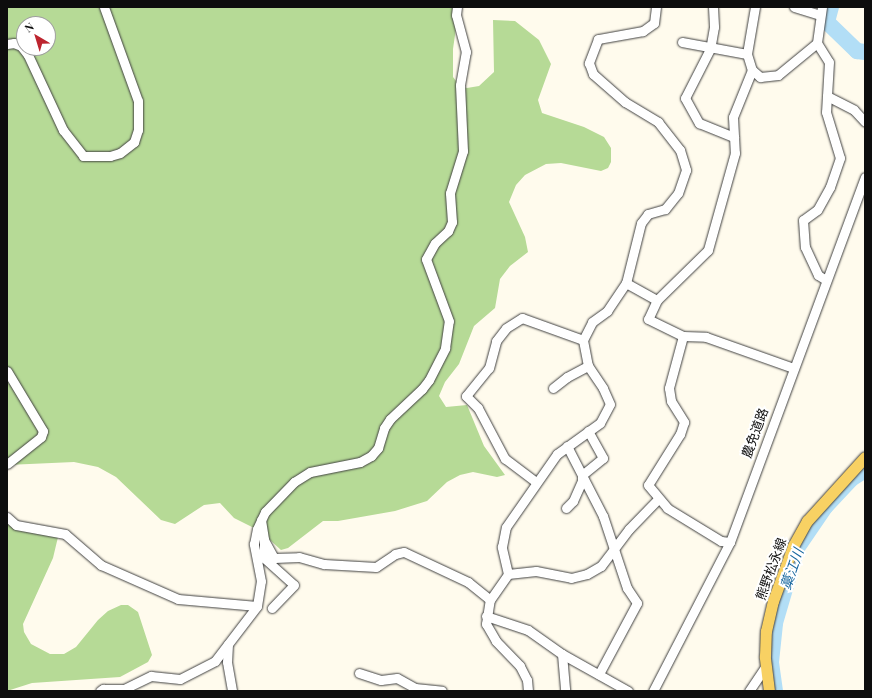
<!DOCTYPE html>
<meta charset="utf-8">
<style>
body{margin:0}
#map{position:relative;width:872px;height:698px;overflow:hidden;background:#fffbed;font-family:"Playfair Display","Noto Sans JP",serif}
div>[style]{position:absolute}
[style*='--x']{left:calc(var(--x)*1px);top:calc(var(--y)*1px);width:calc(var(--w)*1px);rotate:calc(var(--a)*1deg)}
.forest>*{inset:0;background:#b6da96}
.river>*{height:16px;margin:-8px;padding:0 8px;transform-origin:8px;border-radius:8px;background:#b2def6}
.roads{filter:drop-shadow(0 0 1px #404040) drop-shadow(0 0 1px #404040)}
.minor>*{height:9px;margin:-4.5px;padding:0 4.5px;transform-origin:4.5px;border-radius:4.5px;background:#fff}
.major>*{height:11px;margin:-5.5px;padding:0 5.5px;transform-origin:5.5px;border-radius:5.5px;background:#f8d163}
span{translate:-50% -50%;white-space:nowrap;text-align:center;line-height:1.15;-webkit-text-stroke:4px #fff;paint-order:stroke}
.street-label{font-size:13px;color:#0d0d0d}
.water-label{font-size:14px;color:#16669e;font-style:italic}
.frame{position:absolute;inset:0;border:8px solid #0d0d0d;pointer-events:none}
.north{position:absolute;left:16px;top:16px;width:40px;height:40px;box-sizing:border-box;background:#fff;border:1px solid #9e9e9e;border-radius:50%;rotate:322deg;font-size:11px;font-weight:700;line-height:16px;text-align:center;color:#0d0d0d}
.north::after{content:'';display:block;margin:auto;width:14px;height:18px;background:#bd252f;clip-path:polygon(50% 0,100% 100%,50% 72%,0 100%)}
</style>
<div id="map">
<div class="forest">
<div style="clip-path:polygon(evenodd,7px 7px,459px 7px,453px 49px,453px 77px,460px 86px,467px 88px,479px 86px,494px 72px,493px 20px,515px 21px,539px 40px,551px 64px,538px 100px,542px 113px,584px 127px,604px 137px,611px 148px,611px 162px,608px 168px,601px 171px,561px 163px,546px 164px,525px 175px,516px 185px,509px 202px,525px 237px,528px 252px,510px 266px,500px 279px,495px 308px,474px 326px,459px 364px,445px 382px,439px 396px,446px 407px,467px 405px,484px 446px,505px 475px,497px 477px,473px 472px,460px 475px,447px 482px,427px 501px,395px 511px,338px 521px,323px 521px,288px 548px,281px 550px,260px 531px,234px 518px,220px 503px,204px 505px,175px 524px,161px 520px,116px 477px,98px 467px,74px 462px,7px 465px,7px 7px,24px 24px,48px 24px,48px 48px,24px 48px,24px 24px)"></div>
<div style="clip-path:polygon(7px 519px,58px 537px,53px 558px,23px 624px,24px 632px,31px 644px,50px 654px,64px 654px,76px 647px,98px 620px,108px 611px,121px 605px,128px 605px,138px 612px,152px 655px,148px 662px,120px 677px,32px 683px,7px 691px)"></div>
</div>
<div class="river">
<div style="--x:831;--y:7;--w:16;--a:105"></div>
<div style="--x:827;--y:22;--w:42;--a:44"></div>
<div style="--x:857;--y:51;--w:8;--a:7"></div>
<div style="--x:775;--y:691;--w:29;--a:-98"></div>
<div style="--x:771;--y:662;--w:39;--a:-84"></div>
<div style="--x:775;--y:623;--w:78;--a:-73.7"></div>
<div style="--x:797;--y:548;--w:50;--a:-55.7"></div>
<div style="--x:825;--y:507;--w:38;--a:-47"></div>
<div style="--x:851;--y:479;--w:17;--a:-33"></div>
</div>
<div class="roads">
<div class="minor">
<div style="--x:656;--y:7;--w:16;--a:97"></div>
<div style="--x:654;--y:23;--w:14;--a:144"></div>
<div style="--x:643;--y:31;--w:46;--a:169.9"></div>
<div style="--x:598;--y:39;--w:26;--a:111"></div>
<div style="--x:589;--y:63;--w:12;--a:70"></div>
<div style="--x:593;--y:74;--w:43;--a:41.2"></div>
<div style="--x:625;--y:102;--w:39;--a:31"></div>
<div style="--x:658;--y:122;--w:36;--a:52"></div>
<div style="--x:680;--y:150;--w:21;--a:73"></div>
<div style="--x:686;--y:170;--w:24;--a:109"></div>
<div style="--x:678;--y:193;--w:21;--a:129"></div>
<div style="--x:665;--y:209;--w:18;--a:164"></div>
<div style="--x:648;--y:214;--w:11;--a:128"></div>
<div style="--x:641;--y:223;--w:62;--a:104"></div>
<div style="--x:626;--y:283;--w:35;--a:29"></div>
<div style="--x:713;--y:7;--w:20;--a:87"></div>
<div style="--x:714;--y:27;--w:22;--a:100"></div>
<div style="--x:710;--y:49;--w:55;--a:117"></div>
<div style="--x:685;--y:98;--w:29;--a:61"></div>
<div style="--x:699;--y:123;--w:38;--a:22"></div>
<div style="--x:755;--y:7;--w:48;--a:99.7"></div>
<div style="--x:747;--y:54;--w:17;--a:73"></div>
<div style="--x:752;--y:70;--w:51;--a:112"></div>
<div style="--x:733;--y:117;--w:36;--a:87"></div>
<div style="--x:735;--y:153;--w:101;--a:105.6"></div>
<div style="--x:708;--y:250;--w:71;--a:135.6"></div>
<div style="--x:657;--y:300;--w:21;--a:115"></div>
<div style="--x:648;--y:319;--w:39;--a:26"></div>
<div style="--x:683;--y:336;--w:23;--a:2"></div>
<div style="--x:706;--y:337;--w:92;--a:19.6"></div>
<div style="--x:794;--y:7;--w:27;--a:17"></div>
<div style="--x:822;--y:7;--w:36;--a:98"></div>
<div style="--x:817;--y:43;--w:22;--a:58"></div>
<div style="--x:829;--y:62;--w:50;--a:93.4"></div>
<div style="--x:826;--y:112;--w:48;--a:73.1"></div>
<div style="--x:840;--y:158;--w:31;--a:109"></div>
<div style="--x:830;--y:187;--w:26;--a:119"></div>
<div style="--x:817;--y:210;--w:17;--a:144"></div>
<div style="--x:803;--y:220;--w:27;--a:86"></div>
<div style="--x:805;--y:247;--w:31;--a:65"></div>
<div style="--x:818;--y:275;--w:9;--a:32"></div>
<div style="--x:682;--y:42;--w:66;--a:10.5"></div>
<div style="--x:7;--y:44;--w:7;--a:-8"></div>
<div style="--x:14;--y:43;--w:8;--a:23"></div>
<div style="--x:21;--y:46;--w:11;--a:52"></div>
<div style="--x:28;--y:55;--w:83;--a:65"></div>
<div style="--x:63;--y:130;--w:33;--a:52"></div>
<div style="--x:83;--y:156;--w:27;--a:0"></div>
<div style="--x:110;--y:156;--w:10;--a:-17"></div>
<div style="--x:120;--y:153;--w:18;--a:-38"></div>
<div style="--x:134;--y:142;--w:13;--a:-72"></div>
<div style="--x:138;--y:130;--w:29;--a:-90"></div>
<div style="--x:138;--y:101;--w:100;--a:-109.9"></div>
<div style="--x:752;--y:70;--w:11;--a:41"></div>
<div style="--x:760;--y:77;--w:18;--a:-6"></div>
<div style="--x:778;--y:75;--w:50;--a:-39.4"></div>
<div style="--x:827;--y:96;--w:30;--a:27"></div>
<div style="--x:854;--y:110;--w:16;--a:47"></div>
<div style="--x:683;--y:336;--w:54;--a:105.1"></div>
<div style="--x:669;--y:388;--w:13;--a:81"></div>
<div style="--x:671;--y:401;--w:25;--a:58"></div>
<div style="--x:684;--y:422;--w:13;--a:108"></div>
<div style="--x:680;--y:434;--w:60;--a:122.1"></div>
<div style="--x:648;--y:485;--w:30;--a:50"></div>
<div style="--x:667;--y:508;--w:63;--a:31.4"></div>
<div style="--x:721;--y:541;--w:9;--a:6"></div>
<div style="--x:7;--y:371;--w:70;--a:59"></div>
<div style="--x:43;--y:431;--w:6;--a:108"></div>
<div style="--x:41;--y:437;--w:43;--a:141.5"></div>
<div style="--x:553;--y:388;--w:18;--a:-38"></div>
<div style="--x:567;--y:377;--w:24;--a:-28"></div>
<div style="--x:567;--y:446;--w:79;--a:62.8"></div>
<div style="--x:603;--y:516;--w:76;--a:71.6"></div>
<div style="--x:627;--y:588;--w:18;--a:56"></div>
<div style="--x:637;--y:603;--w:81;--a:118.2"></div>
<div style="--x:536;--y:482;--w:39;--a:-143"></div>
<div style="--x:505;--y:459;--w:58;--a:-117.9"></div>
<div style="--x:478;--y:408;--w:17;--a:-135"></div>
<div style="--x:466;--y:396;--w:36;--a:-51"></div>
<div style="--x:489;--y:368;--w:28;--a:-75"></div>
<div style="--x:496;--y:341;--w:16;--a:-52"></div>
<div style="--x:506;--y:328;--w:19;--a:-32"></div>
<div style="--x:522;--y:318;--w:65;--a:19.8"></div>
<div style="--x:566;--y:508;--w:10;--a:-45"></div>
<div style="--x:573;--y:501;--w:22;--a:-66"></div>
<div style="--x:582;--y:481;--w:6;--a:-90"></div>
<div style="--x:582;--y:475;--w:27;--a:-39"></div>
<div style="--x:603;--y:458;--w:31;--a:-119"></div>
<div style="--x:7;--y:517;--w:12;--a:42"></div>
<div style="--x:16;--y:525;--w:50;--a:10.4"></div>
<div style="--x:65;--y:534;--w:48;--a:40.7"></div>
<div style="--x:101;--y:565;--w:84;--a:23.8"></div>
<div style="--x:178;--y:599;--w:79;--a:5.1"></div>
<div style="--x:261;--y:520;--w:20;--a:81"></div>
<div style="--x:264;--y:540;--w:21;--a:61"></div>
<div style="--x:274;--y:558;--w:25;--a:-2"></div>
<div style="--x:299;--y:557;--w:26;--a:16"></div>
<div style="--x:324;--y:564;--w:52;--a:3.3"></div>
<div style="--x:376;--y:567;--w:23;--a:-34"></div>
<div style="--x:395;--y:554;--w:9;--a:-13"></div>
<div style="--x:404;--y:552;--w:71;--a:25.1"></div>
<div style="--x:468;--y:582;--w:28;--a:39"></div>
<div style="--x:264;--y:540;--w:18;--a:90"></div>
<div style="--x:264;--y:558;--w:40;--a:42"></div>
<div style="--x:294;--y:585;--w:32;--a:134"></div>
<div style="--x:508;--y:574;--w:28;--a:-6"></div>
<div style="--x:536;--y:571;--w:36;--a:11"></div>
<div style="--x:571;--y:578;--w:16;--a:-14"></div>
<div style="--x:587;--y:574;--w:16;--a:-30"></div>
<div style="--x:601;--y:566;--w:46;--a:-52.9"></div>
<div style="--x:629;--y:529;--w:42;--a:-46"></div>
<div style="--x:486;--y:616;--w:44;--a:18.4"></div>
<div style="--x:528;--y:630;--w:42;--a:35.2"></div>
<div style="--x:562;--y:654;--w:76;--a:29.3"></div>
<div style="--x:228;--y:644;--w:18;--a:93"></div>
<div style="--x:227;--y:662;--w:29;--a:80"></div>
<div style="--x:562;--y:654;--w:37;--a:85"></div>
<div style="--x:359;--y:673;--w:23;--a:18"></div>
<div style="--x:381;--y:680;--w:16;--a:-7"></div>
<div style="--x:397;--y:678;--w:21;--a:29"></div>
<div style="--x:415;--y:688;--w:27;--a:6"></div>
<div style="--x:100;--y:691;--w:4;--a:-34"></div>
<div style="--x:103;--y:689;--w:21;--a:0"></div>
<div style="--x:124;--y:689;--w:30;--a:-26"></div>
<div style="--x:151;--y:676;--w:29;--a:6"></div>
<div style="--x:180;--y:679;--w:39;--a:-27"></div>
<div style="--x:215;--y:661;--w:69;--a:-52.6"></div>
<div style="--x:257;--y:606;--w:25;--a:-81"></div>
<div style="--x:261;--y:581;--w:38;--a:-101"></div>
<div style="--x:254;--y:544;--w:15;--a:-79"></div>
<div style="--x:257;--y:529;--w:19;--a:-65"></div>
<div style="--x:265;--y:512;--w:42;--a:-46"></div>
<div style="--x:294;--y:482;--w:19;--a:-32"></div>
<div style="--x:310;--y:472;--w:51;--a:-11.3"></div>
<div style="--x:360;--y:462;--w:13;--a:-29"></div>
<div style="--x:371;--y:456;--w:11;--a:-49"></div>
<div style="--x:378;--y:448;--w:21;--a:-73"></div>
<div style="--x:384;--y:428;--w:11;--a:-56"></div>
<div style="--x:390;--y:419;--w:44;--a:-43.2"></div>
<div style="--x:422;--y:389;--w:11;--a:-52"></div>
<div style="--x:429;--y:380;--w:36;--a:-63"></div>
<div style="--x:445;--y:348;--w:27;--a:-82"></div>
<div style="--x:449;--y:321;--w:66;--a:-110.4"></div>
<div style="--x:426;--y:259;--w:18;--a:-61"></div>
<div style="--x:435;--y:243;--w:18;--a:-43"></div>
<div style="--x:448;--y:231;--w:10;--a:-66"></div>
<div style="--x:452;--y:222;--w:29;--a:-94"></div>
<div style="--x:450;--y:193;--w:44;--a:-72.8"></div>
<div style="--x:463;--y:151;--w:66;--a:-92.6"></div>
<div style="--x:460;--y:85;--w:34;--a:-80"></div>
<div style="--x:466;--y:52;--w:38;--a:-105"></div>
<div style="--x:456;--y:15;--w:8;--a:-83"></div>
<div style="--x:528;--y:691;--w:11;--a:-95"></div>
<div style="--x:527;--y:680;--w:16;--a:-117"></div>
<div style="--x:520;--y:666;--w:35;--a:-134"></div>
<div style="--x:496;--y:641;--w:20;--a:-120"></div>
<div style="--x:486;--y:624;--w:24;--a:-81"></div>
<div style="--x:490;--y:600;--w:32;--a:-55"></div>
<div style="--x:508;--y:574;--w:28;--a:-103"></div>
<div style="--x:502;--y:547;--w:20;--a:-79"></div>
<div style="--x:506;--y:527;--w:89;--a:-55.1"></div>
<div style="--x:557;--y:454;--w:53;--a:-35.8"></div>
<div style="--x:600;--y:423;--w:21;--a:-62"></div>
<div style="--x:610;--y:404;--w:17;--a:-114"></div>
<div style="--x:603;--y:388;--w:27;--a:-124"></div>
<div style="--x:588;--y:366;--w:26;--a:-101"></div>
<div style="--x:583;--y:340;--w:20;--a:-63"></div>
<div style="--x:592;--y:322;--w:19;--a:-36"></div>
<div style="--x:607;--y:311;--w:34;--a:-56"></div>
<div style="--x:653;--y:691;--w:168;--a:-62.7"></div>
<div style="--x:730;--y:542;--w:389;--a:-69.7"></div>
<div style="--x:749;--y:691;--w:30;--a:-56"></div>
</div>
<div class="major">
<div style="--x:769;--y:691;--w:35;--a:-97"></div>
<div style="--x:765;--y:656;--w:25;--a:-88"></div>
<div style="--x:766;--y:631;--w:31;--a:-77"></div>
<div style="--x:773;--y:601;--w:59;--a:-70"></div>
<div style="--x:793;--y:546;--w:29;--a:-61"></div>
<div style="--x:807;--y:521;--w:86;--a:-47.8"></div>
</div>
</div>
<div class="street-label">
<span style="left:755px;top:433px;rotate:-70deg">農免道路</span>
<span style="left:771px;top:569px;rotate:-70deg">熊野松永線</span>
</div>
<div class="water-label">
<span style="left:792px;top:569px;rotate:-71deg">藁江川</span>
</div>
<div class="frame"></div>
<div class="north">N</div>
</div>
